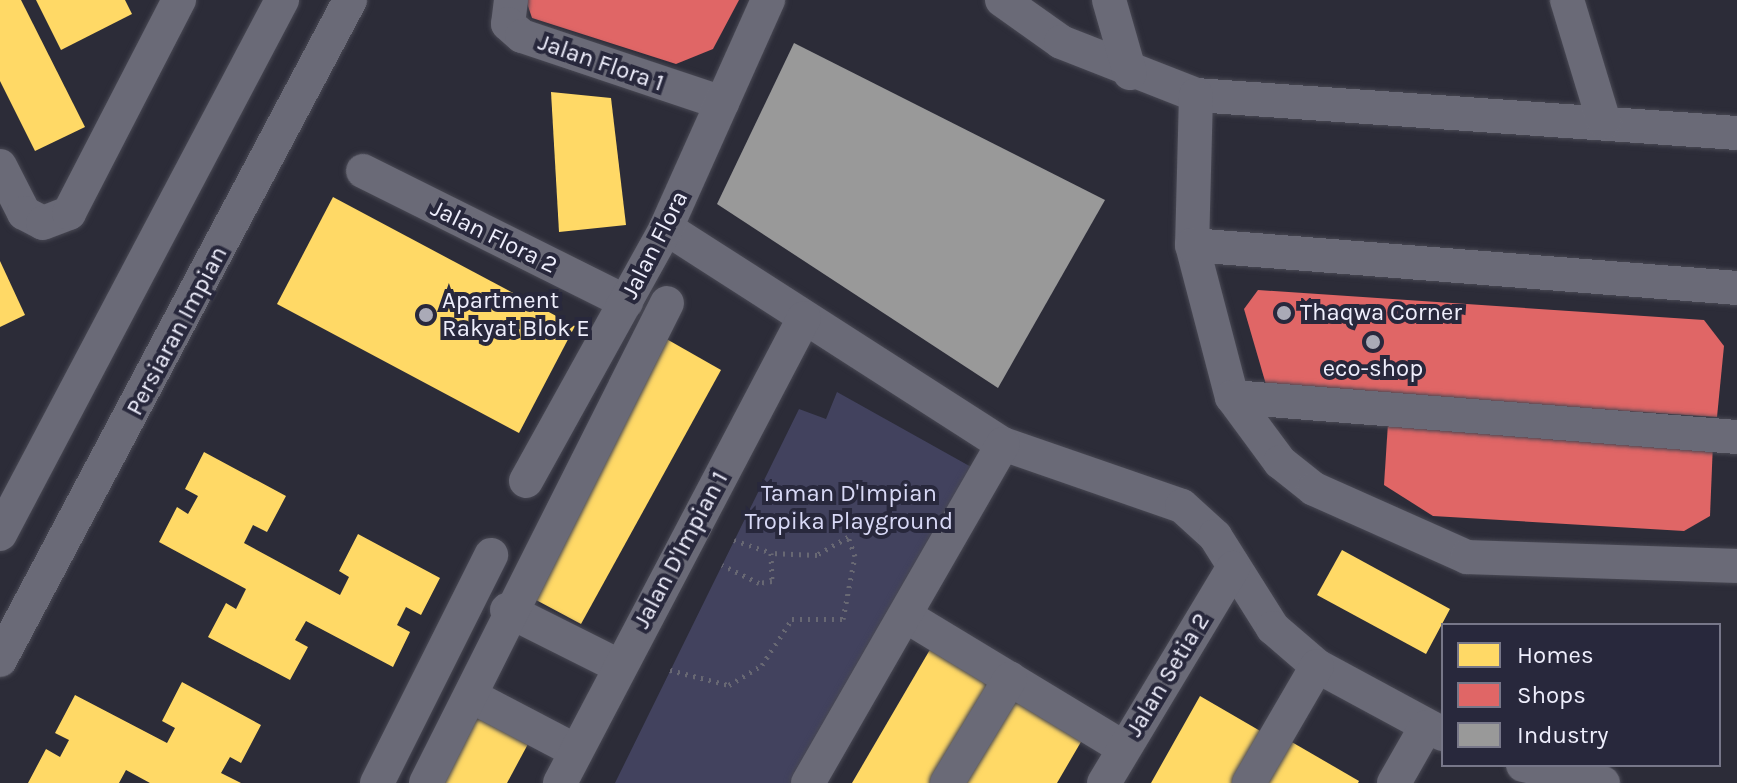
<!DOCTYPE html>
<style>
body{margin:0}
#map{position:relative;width:1737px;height:783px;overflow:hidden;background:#2c2c38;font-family:Karla,sans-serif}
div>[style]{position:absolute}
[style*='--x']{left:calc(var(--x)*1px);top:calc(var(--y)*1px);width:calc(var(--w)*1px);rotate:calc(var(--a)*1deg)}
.green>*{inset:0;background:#42425e}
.homes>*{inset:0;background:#ffd966}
.shops>*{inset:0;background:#e06666}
.industry>*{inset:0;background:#999}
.path>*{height:5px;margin-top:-2.5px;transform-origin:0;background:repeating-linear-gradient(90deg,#686873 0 2px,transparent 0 8px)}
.roads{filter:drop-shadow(0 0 2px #484853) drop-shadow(0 0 2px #484853)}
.minor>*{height:34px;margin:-17px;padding:0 17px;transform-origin:17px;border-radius:17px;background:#6a6a77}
.dots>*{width:22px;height:22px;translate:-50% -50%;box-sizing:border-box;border:4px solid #28283c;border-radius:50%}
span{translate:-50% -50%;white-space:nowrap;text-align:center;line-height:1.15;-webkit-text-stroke:8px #28283c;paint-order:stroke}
.street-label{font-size:24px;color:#eeeefc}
.poi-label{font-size:24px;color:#eeeefc}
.left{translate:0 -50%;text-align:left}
.park-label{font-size:24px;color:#d8d9f6}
.legend{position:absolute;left:1441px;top:623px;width:280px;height:144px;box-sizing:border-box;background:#28283c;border:2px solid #777789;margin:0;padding:10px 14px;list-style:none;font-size:24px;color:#eeeefc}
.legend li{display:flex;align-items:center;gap:16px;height:40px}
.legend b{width:40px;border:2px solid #777789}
</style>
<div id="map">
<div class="green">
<div style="clip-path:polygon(837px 392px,973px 468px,795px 783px,615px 783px,799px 409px,826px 419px)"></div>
</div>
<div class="homes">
<div style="clip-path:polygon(0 0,21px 0,85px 127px,35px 151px,0 81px)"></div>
<div style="clip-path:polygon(36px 0,125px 0,132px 14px,61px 50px)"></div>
<div style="clip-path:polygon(551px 92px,611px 98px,626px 225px,559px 232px)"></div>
<div style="clip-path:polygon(333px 197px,575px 326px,519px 433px,277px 304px)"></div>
<div style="clip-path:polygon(0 261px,25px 315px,0 327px)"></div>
<div style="clip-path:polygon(663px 337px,721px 370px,581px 624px,523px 593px)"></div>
<div style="clip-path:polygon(204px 452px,286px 496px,267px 532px,253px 525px,244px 543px,340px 595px,349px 577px,339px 571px,358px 534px,440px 578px,421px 615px,406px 607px,397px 625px,410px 632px,393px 667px,306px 621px,295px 640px,308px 647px,290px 680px,208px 637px,226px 603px,236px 609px,246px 589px,159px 542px,177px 507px,188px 514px,198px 496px,185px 489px)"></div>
<div style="clip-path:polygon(1342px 550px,1450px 609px,1426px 654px,1317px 595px)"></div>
<div style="clip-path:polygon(935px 641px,997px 678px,935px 783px,852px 783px)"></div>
<div style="clip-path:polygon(182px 682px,261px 725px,241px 763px,230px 757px,221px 773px,241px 783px,150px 783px,126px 770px,119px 783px,28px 783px,46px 749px,60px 757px,69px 740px,55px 733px,75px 695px,167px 743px,175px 728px,162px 721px)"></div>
<div style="clip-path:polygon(1016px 695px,1085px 735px,1057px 783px,965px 783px)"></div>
<div style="clip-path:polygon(1200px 696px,1262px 732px,1233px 783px,1151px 783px)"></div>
<div style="clip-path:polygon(470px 713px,528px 744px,507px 783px,433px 783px)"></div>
<div style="clip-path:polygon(1290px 741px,1359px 781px,1358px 783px,1266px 783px)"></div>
</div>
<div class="shops">
<div style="clip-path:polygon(526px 0,739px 0,713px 49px,676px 64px,532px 18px)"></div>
<div style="clip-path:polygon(1258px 290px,1704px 320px,1724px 346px,1717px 417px,1267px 388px,1244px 309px)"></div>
<div style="clip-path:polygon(1388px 423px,1713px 443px,1710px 516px,1684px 531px,1433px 516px,1384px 485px)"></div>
</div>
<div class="industry">
<div style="clip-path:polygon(794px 43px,1105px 200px,998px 388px,717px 204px)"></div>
</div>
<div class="path">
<div style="--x:734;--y:540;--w:39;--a:19"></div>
<div style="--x:670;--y:670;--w:61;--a:14.3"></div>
<div style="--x:729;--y:685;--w:39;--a:-31"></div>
<div style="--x:762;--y:665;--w:55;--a:-56.9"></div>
<div style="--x:792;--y:619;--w:51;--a:0"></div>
<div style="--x:843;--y:619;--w:64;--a:-79.2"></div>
<div style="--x:855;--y:556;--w:20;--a:-110"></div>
<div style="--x:848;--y:537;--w:36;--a:150"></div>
<div style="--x:817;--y:555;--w:46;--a:-177.5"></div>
<div style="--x:771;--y:553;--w:28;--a:88"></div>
<div style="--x:772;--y:581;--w:13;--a:171"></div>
<div style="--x:759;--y:583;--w:41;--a:-154.1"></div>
</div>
<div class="roads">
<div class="minor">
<div style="--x:511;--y:0;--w:24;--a:97"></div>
<div style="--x:508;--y:24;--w:18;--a:41"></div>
<div style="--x:522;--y:36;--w:211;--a:18.5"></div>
<div style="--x:1002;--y:0;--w:72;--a:35.4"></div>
<div style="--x:1061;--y:42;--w:145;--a:21.4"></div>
<div style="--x:1196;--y:95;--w:542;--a:4.02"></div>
<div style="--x:1109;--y:0;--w:76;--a:74"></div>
<div style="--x:1567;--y:0;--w:127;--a:73.1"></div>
<div style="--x:1196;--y:95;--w:150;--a:91.5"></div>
<div style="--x:1192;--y:245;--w:157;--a:75.3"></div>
<div style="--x:1232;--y:397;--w:81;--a:53.6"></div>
<div style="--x:1280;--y:462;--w:43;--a:38.5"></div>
<div style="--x:1314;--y:489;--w:167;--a:24"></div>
<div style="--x:1467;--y:557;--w:270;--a:1.9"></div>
<div style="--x:0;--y:166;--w:53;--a:62.9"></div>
<div style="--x:24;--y:213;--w:21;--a:28"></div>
<div style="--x:43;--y:223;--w:28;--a:-21"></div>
<div style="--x:69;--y:213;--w:240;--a:-62.7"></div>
<div style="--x:363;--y:171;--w:294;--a:26.5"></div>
<div style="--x:666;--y:228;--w:400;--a:32.7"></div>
<div style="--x:1003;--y:444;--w:189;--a:19.1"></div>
<div style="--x:1182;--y:506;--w:45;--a:42.3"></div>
<div style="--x:1215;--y:536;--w:109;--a:57.8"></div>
<div style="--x:1273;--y:628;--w:58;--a:40.8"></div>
<div style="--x:1317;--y:666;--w:143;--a:28.4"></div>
<div style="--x:1192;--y:245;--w:547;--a:4.51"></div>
<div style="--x:1232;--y:397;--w:507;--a:4.53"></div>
<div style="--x:526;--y:481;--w:289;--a:-61"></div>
<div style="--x:666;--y:228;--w:250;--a:-65.9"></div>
<div style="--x:0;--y:534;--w:604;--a:-62.16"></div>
<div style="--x:507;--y:610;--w:125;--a:26.6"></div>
<div style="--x:906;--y:616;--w:255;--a:31.2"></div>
<div style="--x:0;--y:660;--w:747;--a:-62.06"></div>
<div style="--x:473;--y:697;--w:116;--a:27.7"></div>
<div style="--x:1523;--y:765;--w:82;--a:12.7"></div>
<div style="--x:377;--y:783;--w:255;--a:-63.4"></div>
<div style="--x:426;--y:783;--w:537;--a:-63.34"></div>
<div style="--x:560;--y:783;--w:525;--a:-62.31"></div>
<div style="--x:808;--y:783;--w:391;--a:-60.1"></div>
<div style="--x:947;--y:783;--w:122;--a:-58.8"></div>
<div style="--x:1104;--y:783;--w:251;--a:-59"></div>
<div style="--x:1249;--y:783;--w:135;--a:-59.8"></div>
<div style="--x:1394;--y:783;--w:64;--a:-60.3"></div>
</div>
</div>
<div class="dots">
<div style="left:1284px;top:313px;background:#aaaab7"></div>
<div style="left:426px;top:315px;background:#aaaab7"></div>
<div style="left:1373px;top:342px;background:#aaaab7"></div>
</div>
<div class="street-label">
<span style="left:601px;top:63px;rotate:19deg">Jalan Flora 1</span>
<span style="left:494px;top:237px;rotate:26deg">Jalan Flora 2</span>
<span style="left:655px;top:245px;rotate:-63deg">Jalan Flora</span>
<span style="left:177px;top:331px;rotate:-62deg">Persiaran Impian</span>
<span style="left:681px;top:550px;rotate:-62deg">Jalan D'Impian 1</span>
<span style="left:1168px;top:675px;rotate:-59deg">Jalan Setia 2</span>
</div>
<div class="poi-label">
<span class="left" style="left:442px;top:315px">Apartment<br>Rakyat Blok E</span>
<span class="left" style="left:1300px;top:313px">Thaqwa Corner</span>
<span style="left:1373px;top:369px">eco-shop</span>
</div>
<div class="park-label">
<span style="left:849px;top:508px">Taman D'Impian<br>Tropika Playground</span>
</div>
<ul class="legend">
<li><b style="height:22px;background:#ffd966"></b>Homes</li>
<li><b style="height:22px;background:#e06666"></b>Shops</li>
<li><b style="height:22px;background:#999"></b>Industry</li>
</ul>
</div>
